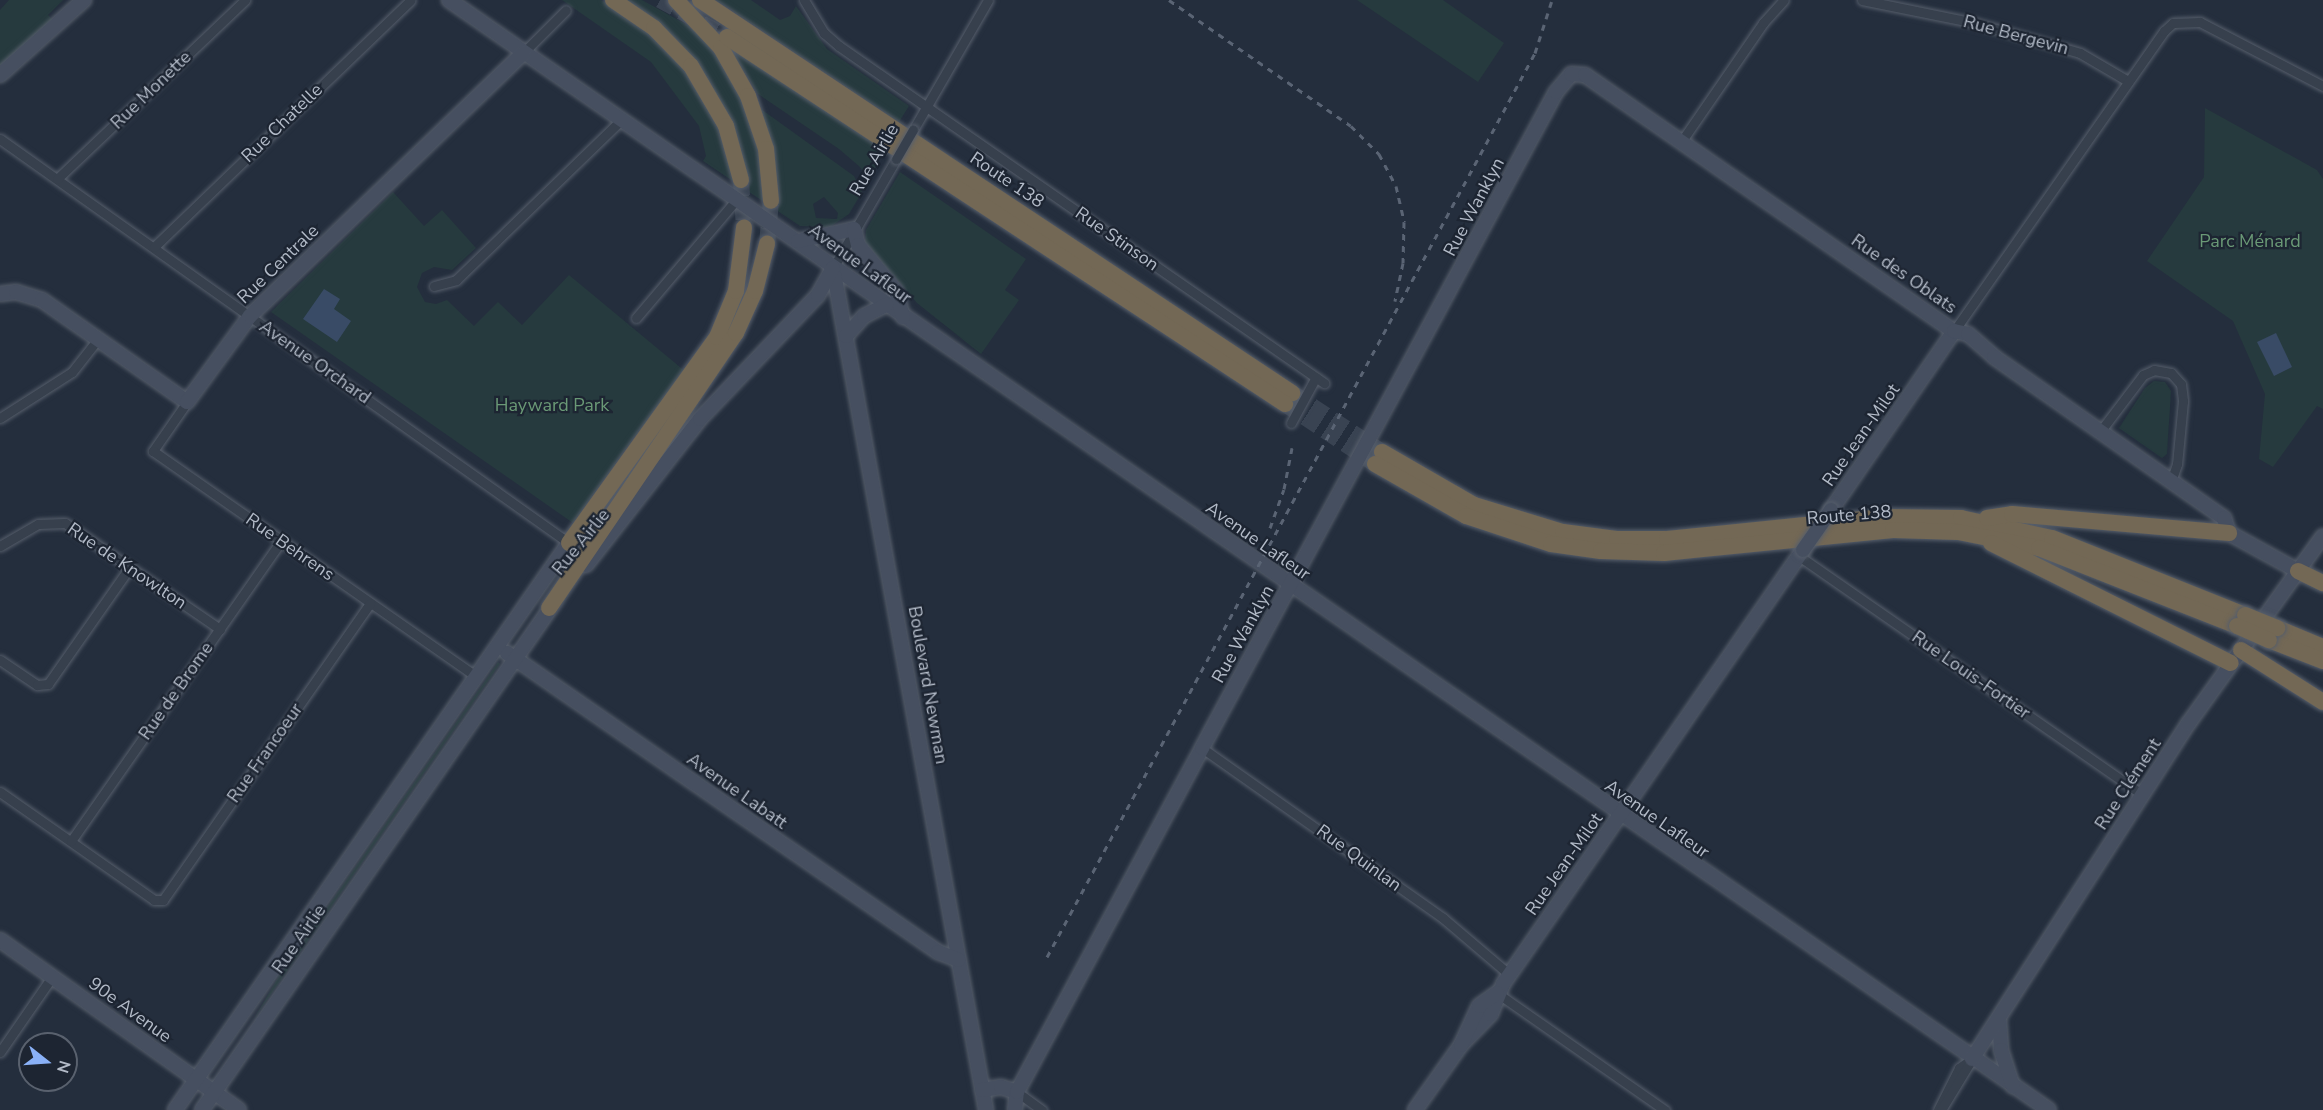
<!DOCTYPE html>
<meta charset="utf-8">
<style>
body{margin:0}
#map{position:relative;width:2323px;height:1110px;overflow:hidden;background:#242e3d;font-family:"Nunito Sans",sans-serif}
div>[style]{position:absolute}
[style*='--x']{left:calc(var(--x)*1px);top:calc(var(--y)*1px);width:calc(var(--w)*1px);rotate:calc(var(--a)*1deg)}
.green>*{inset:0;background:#263a3e}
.water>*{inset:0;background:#394b66}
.highway-tunnel>*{height:16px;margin-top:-8px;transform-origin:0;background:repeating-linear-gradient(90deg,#394352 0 16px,transparent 0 24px)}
.roads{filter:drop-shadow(0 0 2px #565e6b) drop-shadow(0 0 2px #565e6b)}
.street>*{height:9px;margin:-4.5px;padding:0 4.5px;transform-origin:4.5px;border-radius:4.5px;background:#37404d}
.secondary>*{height:14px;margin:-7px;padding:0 7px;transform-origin:7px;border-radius:7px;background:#464f60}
.highway>*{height:16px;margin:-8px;padding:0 8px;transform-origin:8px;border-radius:8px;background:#736855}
.rail>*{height:3px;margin-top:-1.5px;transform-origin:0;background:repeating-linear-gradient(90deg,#5a6474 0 6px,transparent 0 12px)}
.bridges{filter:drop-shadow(0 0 2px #565e6b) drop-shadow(0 0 2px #565e6b)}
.street-bridge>*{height:9px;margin:-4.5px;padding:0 4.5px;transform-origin:4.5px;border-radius:4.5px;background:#37404d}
.secondary-bridge>*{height:14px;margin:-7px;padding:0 7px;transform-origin:7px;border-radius:7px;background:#464f60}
.highway-bridge>*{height:16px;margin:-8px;padding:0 8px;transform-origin:8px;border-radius:8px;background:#736855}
span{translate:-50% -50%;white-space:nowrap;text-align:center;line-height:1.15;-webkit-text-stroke:4.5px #1d2532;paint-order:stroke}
.street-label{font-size:18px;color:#b3bbc8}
.park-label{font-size:18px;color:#6a9976}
.north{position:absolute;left:18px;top:1032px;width:60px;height:60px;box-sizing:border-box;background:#1d2532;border:2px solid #59616e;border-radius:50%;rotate:107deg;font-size:16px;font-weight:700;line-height:24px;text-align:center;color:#b3bbc8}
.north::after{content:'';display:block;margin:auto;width:21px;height:27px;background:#8ab1f7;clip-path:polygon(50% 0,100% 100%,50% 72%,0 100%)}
</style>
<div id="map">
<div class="green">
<div style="clip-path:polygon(9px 0,63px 0,48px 15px,54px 21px,0 66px,0 10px)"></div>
<div style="clip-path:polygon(evenodd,562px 0,601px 0,647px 28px,728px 119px,624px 0,642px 0,702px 33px,761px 109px,854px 176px,862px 192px,849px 214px,830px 227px,800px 226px,703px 161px,706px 156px,699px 126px,651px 62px,562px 0,824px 197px,838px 213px,837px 219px,816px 218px,813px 204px,824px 197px)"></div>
<div style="clip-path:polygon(716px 0,751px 0,780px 20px,790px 16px,796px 6px,827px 49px,909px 106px,899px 122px)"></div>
<div style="clip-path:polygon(1357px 0,1443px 0,1504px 43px,1478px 82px)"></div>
<div style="clip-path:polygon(728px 46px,884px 149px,869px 181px,860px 167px,839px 149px,758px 94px)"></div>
<div style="clip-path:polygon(2205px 108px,2317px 170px,2323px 179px,2323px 409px,2317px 406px,2273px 467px,2259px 459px,2265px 394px,2233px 321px,2147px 261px,2204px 177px)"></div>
<div style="clip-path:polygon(900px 172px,1026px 259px,1005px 290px,1019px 300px,981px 354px,917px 303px,865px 242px,866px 230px)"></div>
<div style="clip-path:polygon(393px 192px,424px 226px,442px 210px,476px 248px,452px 270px,434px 267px,422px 273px,417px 287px,425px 302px,436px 304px,447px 300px,474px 326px,498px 302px,522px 325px,569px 275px,686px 372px,651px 425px,638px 432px,573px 523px,271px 312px)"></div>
<div style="clip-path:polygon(2154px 381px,2165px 382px,2171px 391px,2167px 454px,2162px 458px,2119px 428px,2145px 388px)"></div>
<div style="clip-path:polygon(498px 662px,500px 664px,254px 1019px,277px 979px)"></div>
</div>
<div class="water">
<div style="clip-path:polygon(324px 289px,340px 299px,334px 309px,351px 321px,337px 342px,303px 319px)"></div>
<div style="clip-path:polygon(2276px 333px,2292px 367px,2274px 376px,2257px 342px)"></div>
</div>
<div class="highway-tunnel">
<div style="--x:660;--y:0;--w:77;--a:28.9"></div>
<div style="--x:741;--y:180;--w:48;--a:86.4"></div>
<div style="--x:767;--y:244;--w:43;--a:-84.7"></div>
<div style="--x:1292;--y:393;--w:108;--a:33.2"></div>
<div style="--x:1285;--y:404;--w:108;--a:33.7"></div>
</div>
<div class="roads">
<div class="street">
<div style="--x:804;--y:0;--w:39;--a:59"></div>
<div style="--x:824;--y:33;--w:20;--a:41"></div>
<div style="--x:839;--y:46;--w:591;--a:34.79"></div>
<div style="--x:1862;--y:0;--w:115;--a:11.5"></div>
<div style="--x:1975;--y:23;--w:109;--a:15.9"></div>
<div style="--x:2080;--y:53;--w:56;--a:30.3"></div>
<div style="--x:524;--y:52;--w:59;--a:-45"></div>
<div style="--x:913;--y:130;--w:150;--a:-60"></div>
<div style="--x:0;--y:139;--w:698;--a:35.38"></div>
<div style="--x:1681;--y:142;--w:145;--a:-55.4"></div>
<div style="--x:1763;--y:23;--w:31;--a:-48"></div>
<div style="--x:57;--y:179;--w:260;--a:-43.6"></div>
<div style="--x:154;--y:247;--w:356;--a:-43.9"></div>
<div style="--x:833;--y:268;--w:126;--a:-60"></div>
<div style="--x:434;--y:286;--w:23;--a:-15"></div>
<div style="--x:456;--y:280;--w:231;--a:-44.1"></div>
<div style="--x:636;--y:318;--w:156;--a:-49.7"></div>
<div style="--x:1954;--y:331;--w:366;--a:-55"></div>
<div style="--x:2164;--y:31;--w:12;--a:-42"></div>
<div style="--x:2173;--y:23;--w:27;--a:-2"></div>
<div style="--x:2200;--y:22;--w:139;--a:27.5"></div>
<div style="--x:187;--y:402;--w:60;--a:124.8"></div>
<div style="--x:153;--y:451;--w:395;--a:34.9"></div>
<div style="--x:0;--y:418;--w:85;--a:-32.6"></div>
<div style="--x:72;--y:372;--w:42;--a:-51.8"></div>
<div style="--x:1291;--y:423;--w:52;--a:-61.5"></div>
<div style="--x:2099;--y:433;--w:73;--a:-52.8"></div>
<div style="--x:2143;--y:375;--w:12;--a:-24"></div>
<div style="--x:2154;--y:370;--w:17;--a:10"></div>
<div style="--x:2171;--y:373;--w:15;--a:48"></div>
<div style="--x:2181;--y:384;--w:17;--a:83"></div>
<div style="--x:2183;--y:401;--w:63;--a:95.4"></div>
<div style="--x:2177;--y:464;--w:18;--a:109"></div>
<div style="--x:0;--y:546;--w:44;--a:-30.1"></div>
<div style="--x:38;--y:524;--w:27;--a:-2"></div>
<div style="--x:65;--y:523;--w:188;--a:34.4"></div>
<div style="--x:1799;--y:556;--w:419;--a:34.8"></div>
<div style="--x:0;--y:660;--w:45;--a:34"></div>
<div style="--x:37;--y:685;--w:11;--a:-5"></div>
<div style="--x:48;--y:684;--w:143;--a:-55"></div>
<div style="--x:1202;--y:748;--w:295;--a:35.2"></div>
<div style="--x:1443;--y:918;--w:88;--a:40.4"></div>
<div style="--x:0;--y:792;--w:188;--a:35"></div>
<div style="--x:154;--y:900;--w:9;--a:0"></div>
<div style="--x:163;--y:900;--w:362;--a:-55.1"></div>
<div style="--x:71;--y:841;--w:368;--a:-55"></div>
<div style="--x:1497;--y:993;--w:205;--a:34.9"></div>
<div style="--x:0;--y:1052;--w:91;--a:-55.3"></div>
<div style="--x:1017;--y:1092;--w:31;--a:36"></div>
<div style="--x:1938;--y:1110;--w:47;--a:-63.4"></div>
<div style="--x:1959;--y:1068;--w:16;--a:-35"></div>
<div style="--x:1941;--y:1110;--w:60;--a:-58.7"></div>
</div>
<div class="secondary">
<div style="--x:449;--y:0;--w:1947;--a:34.75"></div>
<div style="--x:0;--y:75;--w:113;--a:-41.8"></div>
<div style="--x:798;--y:241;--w:57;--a:-12.1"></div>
<div style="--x:854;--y:229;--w:16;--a:76"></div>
<div style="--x:858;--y:245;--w:60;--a:50.4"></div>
<div style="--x:896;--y:291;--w:27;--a:75"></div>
<div style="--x:833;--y:268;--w:856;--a:79.7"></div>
<div style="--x:0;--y:294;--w:16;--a:-7"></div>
<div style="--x:16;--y:292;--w:27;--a:17"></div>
<div style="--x:42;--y:300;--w:177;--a:35.1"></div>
<div style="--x:187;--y:402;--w:107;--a:-53.8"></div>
<div style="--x:250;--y:316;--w:380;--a:-43.9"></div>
<div style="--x:846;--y:336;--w:27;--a:-48"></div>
<div style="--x:864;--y:316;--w:25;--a:-27"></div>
<div style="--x:1831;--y:510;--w:217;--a:-55.5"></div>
<div style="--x:586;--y:565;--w:185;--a:-52"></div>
<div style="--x:700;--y:419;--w:171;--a:-46.4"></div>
<div style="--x:818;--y:295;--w:31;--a:-61"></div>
<div style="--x:507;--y:653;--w:525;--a:34.75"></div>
<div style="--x:938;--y:952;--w:22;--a:21"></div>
<div style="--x:0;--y:940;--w:293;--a:35.4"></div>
<div style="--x:1999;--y:1019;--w:31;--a:86"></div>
<div style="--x:2001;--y:1050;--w:38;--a:72"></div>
<div style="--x:1461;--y:1045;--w:43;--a:-45.9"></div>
<div style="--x:1491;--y:1014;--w:32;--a:-68"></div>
<div style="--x:1503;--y:984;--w:528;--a:-55.35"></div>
<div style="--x:1972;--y:1059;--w:399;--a:-57.2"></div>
<div style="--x:2188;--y:724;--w:231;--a:-54.3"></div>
<div style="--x:982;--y:1090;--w:19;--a:-9"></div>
<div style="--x:1001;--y:1087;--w:17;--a:17"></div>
<div style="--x:175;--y:1110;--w:690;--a:-55.21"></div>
<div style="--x:202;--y:1110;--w:621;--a:-55.23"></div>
<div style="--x:1015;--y:1110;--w:18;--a:-84"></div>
<div style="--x:1017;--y:1092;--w:391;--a:-61.7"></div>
<div style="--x:1202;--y:748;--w:745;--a:-61.65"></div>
<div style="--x:1556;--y:92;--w:23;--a:-50"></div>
<div style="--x:1571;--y:74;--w:14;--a:4"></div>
<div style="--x:1585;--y:75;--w:449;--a:34.8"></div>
<div style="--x:1954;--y:331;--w:14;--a:12"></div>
<div style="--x:1968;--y:334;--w:35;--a:41"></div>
<div style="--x:1994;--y:357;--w:281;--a:35"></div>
<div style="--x:2224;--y:518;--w:16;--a:72"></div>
<div style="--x:2229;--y:533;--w:79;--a:28.8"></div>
<div style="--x:1415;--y:1110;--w:80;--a:-54.7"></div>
<div style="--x:1461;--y:1045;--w:43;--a:-65.2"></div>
<div style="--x:1479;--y:1006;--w:22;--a:-36"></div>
</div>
<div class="highway">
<div style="--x:613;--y:0;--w:50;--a:34.3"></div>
<div style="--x:654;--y:28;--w:53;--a:45.8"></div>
<div style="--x:691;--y:66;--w:69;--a:59.7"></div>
<div style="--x:726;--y:126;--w:56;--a:74.5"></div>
<div style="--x:676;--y:0;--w:66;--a:46.8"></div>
<div style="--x:721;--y:48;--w:55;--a:60.6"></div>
<div style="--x:748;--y:96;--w:56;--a:71.2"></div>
<div style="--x:766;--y:149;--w:52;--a:84.5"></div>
<div style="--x:700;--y:0;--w:711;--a:33.58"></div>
<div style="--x:727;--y:37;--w:668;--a:33.33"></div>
<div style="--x:1382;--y:452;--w:106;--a:29.9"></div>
<div style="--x:1474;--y:505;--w:93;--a:16.9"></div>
<div style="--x:1563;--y:532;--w:54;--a:7.4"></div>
<div style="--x:1617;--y:539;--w:50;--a:0"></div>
<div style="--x:1667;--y:539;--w:217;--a:-5.8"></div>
<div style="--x:1883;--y:517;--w:78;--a:0.7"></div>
<div style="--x:1961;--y:518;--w:93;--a:12.4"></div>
<div style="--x:2052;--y:538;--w:208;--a:21.8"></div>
<div style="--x:1375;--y:464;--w:105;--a:29.7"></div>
<div style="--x:1466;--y:516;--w:89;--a:18.2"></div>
<div style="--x:1551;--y:544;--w:50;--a:8"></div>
<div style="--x:1601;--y:551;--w:63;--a:1.8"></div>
<div style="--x:1664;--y:553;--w:230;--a:-5.7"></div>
<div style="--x:1893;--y:530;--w:65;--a:1.8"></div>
<div style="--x:1958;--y:532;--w:83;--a:11.2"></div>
<div style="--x:2039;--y:548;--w:213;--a:21.5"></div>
<div style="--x:1987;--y:518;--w:25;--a:-9"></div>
<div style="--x:2012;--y:514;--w:218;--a:5"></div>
<div style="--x:569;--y:543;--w:254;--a:-54.3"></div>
<div style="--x:717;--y:337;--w:50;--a:-67.6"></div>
<div style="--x:736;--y:291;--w:64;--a:-82.8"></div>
<div style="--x:1991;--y:543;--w:268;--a:26.6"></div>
<div style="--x:2298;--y:571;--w:28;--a:26"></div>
<div style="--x:549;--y:608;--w:333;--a:-55.8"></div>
<div style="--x:736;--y:333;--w:46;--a:-65.7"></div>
<div style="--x:755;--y:291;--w:49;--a:-75.7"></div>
<div style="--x:2277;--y:628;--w:50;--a:22.4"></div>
<div style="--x:2269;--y:640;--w:58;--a:21.3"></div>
<div style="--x:2241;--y:650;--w:97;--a:32.4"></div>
</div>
</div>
<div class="rail">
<div style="--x:1169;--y:0;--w:221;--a:34.7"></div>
<div style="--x:1351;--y:126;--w:40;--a:45"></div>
<div style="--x:1379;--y:154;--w:36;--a:62"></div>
<div style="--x:1396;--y:186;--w:37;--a:77"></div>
<div style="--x:1404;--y:222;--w:41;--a:91.4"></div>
<div style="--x:1403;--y:263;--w:39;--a:102"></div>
<div style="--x:1270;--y:528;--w:41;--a:-70.3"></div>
<div style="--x:1284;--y:489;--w:42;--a:-79"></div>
<div style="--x:1047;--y:957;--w:1027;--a:-61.64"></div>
<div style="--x:1535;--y:53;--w:56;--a:-72.2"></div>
</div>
<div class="bridges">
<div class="street-bridge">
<div style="--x:896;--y:159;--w:34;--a:-60"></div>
</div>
<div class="secondary-bridge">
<div style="--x:1803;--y:550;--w:49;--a:-55"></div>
</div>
<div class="highway-bridge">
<div style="--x:2245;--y:615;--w:35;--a:22"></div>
<div style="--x:2237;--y:626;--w:35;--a:24"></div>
</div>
</div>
<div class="street-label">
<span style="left:2016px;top:35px;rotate:15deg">Rue Bergevin</span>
<span style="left:151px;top:90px;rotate:-44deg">Rue Monette</span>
<span style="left:282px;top:123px;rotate:-44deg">Rue Chatelle</span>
<span style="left:874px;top:160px;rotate:-60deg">Rue Airlie</span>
<span style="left:1007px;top:180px;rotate:34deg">Route 138</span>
<span style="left:1474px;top:207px;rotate:-62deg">Rue Wanklyn</span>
<span style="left:1117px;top:239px;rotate:35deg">Rue Stinson</span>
<span style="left:278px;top:264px;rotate:-44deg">Rue Centrale</span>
<span style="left:860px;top:264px;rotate:36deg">Avenue Lafleur</span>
<span style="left:1904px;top:274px;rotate:35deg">Rue des Oblats</span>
<span style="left:315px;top:362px;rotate:35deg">Avenue Orchard</span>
<span style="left:1861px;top:435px;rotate:-55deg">Rue Jean-Milot</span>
<span style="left:1849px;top:515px;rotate:-5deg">Route 138</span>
<span style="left:1258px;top:541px;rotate:35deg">Avenue Lafleur</span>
<span style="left:581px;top:542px;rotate:-51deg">Rue Airlie</span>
<span style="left:290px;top:547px;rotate:35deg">Rue Behrens</span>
<span style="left:127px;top:566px;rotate:34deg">Rue de Knowlton</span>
<span style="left:1243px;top:634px;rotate:-61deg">Rue Wanklyn</span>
<span style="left:1971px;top:675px;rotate:35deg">Rue Louis-Fortier</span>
<span style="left:928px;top:685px;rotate:80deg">Boulevard Newman</span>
<span style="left:176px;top:691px;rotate:-55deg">Rue de Brome</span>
<span style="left:265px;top:753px;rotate:-55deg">Rue Francoeur</span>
<span style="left:2128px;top:784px;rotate:-57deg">Rue Clément</span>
<span style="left:737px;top:791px;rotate:35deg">Avenue Labatt</span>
<span style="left:1657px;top:819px;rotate:35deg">Avenue Lafleur</span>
<span style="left:1359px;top:858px;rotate:36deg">Rue Quinlan</span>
<span style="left:1564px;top:864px;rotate:-55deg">Rue Jean-Milot</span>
<span style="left:299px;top:939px;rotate:-55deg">Rue Airlie</span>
<span style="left:130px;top:1010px;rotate:36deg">90e Avenue</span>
</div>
<div class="park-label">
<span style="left:2250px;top:241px">Parc Ménard</span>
<span style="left:552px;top:405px">Hayward Park</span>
</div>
<div class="north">N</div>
</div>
